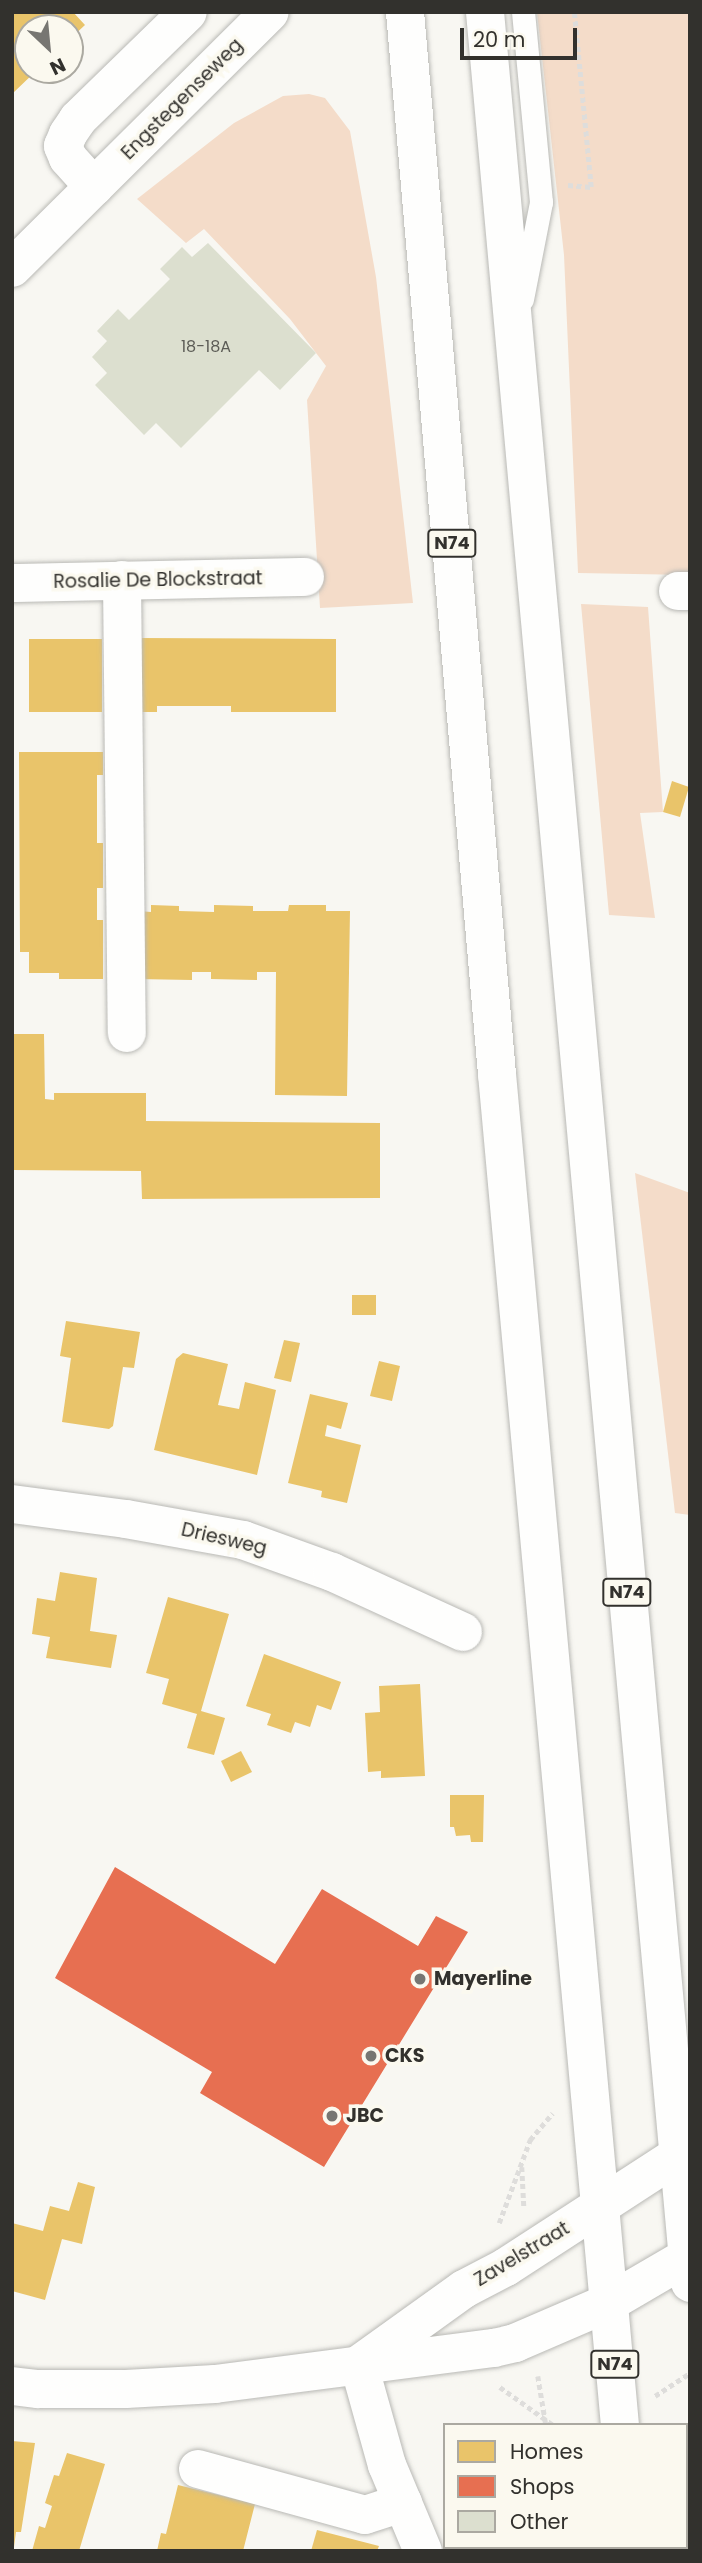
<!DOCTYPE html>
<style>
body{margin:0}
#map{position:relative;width:702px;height:2563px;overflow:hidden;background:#f8f7f2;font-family:Poppins,sans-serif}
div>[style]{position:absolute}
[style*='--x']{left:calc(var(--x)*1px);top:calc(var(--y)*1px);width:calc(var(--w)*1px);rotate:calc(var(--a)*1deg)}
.green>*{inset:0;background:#f4dcc9}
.homes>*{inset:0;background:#e9c46a}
.shops>*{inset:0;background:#e76f51}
.building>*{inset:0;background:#dcdfcf}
.path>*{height:4.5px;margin-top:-2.25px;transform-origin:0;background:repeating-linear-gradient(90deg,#dedddb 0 5px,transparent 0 8.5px)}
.roads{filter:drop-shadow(0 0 2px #b9b9b5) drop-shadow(0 0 2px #b9b9b5)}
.service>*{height:23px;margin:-11.5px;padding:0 11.5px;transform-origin:11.5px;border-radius:11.5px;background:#fefefd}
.minor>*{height:38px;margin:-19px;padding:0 19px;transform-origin:19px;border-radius:19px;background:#fefefd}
.tertiary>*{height:38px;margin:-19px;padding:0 19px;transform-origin:19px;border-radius:19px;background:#fefefd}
.trunk>*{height:38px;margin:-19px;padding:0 19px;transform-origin:19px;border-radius:19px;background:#fefefd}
.dots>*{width:19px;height:19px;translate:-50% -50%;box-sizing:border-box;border:4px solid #fbf9ef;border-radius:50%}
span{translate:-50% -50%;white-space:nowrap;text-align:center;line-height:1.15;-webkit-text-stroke:7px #fbf9ef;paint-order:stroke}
.number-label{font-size:16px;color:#5c5c56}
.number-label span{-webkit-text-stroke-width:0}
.shield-label span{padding:2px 5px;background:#fbf9ef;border:2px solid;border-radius:5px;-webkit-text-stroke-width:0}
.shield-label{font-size:18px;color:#32312d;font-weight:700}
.street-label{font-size:19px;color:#32312d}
.poi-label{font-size:19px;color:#32312d;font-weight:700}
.left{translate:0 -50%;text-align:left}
.frame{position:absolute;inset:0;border:14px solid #32312d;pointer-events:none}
.legend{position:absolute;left:443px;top:2423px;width:245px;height:126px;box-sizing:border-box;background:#fbf9ef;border:2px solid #aba9a1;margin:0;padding:9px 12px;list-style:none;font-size:21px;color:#32312d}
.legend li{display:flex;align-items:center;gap:14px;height:35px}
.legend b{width:35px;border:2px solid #aba9a1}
.north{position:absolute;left:14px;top:14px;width:70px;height:70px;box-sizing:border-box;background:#fbf9ef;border:2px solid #aba9a1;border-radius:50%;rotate:154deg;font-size:19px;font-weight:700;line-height:28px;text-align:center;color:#32312d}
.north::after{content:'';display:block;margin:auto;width:24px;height:32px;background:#777672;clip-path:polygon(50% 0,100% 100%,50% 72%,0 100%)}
.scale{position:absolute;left:460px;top:28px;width:117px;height:32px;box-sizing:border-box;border:4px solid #32312d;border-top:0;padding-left:9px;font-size:21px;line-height:24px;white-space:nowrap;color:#32312d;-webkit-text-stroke:5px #fbf9ef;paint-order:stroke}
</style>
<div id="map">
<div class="green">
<div style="clip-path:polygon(537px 12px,690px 12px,690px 575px,578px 573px,564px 255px)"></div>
<div style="clip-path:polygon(309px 94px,325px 98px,350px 131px,376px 277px,413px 603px,320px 608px,307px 400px,326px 366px,290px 319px,204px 229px,186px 243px,137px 199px,234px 123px,283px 96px)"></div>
<div style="clip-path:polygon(581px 604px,648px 607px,663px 812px,640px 813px,655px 918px,609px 915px)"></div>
<div style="clip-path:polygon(635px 1173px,690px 1193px,690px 1515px,675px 1513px)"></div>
</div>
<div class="homes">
<div style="clip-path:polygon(12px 12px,73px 12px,85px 25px,70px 39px,70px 28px,28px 28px,28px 70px,37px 70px,12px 94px)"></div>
<div style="clip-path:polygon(137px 638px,336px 639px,336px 712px,231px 712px,231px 706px,157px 706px,157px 712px,137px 712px)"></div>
<div style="clip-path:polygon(29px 639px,102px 639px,102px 712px,29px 712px)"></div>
<div style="clip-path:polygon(19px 752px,103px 752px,103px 775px,97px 775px,97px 843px,103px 843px,103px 888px,97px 888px,97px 920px,103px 920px,103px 979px,59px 979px,59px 973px,29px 973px,29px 952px,20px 952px)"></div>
<div style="clip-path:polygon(672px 781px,689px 787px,680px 817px,663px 812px)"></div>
<div style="clip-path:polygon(151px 905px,179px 906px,179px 911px,214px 912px,214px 905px,253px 906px,253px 911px,288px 911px,289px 905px,326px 905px,326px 911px,350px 911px,347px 1096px,275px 1095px,276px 972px,257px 972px,257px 980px,211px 979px,211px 972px,192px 972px,192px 980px,137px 979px,138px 911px,151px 912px)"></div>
<div style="clip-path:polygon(12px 1034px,44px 1034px,45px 1099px,54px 1100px,54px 1093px,146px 1093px,146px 1121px,380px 1123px,380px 1198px,142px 1199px,141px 1171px,12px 1170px)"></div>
<div style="clip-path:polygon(352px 1295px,376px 1295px,376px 1315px,352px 1315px)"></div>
<div style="clip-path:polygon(66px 1321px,140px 1332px,134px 1368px,123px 1367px,113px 1426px,109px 1429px,62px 1422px,71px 1358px,60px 1356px)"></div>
<div style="clip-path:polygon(284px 1340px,300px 1343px,291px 1382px,274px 1378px)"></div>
<div style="clip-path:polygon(183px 1353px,228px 1364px,218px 1405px,239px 1409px,245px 1382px,276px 1390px,257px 1475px,154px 1450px,176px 1359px)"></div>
<div style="clip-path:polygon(379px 1361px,400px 1366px,392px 1401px,370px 1396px)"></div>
<div style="clip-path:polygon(310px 1394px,348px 1403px,341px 1429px,327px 1425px,325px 1436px,361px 1445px,347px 1503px,321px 1497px,322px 1491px,288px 1483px)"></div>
<div style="clip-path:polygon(60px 1572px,97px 1578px,90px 1631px,117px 1635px,111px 1668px,46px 1658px,50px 1637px,32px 1634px,37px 1598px,55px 1601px)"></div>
<div style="clip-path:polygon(168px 1597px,229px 1614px,201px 1711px,225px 1718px,214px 1755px,187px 1748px,197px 1714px,162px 1704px,169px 1679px,146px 1673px)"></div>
<div style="clip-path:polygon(264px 1654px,341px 1682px,331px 1710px,317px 1705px,310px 1727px,295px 1722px,291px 1733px,267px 1725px,271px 1714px,246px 1706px)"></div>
<div style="clip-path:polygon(420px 1684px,425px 1776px,381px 1778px,381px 1771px,368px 1772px,365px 1713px,380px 1712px,379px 1686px)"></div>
<div style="clip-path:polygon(241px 1751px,252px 1772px,231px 1782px,221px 1761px)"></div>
<div style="clip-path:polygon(450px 1795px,484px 1795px,483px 1842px,471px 1842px,470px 1835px,456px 1836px,454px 1827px,450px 1827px)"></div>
<div style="clip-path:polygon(78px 2182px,95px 2187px,82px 2244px,62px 2239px,45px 2300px,12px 2291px,12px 2223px,43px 2231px,50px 2206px,69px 2211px)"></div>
<div style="clip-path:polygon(12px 2441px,35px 2443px,21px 2532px,16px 2532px,14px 2547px)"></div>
<div style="clip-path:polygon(67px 2453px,105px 2464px,79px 2551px,32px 2551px,39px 2526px,45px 2528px,52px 2506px,45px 2503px,54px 2475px,59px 2476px)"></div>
<div style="clip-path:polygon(178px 2485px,255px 2504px,243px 2551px,157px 2551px,161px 2533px,166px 2534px)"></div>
<div style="clip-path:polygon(317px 2530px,379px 2546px,377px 2551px,311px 2551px)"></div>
</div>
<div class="shops">
<div style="clip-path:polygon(115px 1867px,275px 1964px,322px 1889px,418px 1946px,436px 1916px,468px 1932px,324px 2167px,200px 2093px,212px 2072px,55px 1978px)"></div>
</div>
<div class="building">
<div style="clip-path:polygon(208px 243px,316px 353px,280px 390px,259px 370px,181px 448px,156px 423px,144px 435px,95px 385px,107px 373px,92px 357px,107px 341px,97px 331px,118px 309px,129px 320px,170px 279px,160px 269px,182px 247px,192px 257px)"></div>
</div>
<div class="path">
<div style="--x:568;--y:185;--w:23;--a:5"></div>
<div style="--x:591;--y:187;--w:176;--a:-95.5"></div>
<div style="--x:522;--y:2167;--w:40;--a:87.1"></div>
<div style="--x:499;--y:2223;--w:89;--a:-69.5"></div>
<div style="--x:530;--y:2140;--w:35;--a:-50"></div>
<div style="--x:538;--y:2376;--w:50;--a:80.7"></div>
<div style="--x:500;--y:2387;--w:65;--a:35.6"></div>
<div style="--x:655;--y:2396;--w:42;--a:-33.3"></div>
<div style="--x:582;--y:2547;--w:4;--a:76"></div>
</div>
<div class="roads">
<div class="service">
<div style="--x:522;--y:299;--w:99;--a:-78.9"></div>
<div style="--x:541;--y:202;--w:191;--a:-95.4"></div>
</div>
<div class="minor">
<div style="--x:94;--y:187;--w:39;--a:-132"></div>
<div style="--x:68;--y:158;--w:13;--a:-113"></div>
<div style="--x:63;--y:146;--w:13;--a:-67"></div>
<div style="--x:68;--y:134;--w:18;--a:-56"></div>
<div style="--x:78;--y:119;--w:153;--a:-44.2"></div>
<div style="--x:122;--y:580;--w:453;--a:89.4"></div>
<div style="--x:12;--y:583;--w:293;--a:-1.2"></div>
<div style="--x:678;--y:591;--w:12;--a:0"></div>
<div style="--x:12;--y:1504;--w:115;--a:7.5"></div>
<div style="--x:126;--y:1519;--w:119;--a:10.2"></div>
<div style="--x:243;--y:1540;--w:95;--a:19.8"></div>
<div style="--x:332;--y:1572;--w:144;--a:24.6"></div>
<div style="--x:359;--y:2365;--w:104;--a:74.4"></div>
<div style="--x:387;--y:2465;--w:93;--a:67.3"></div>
<div style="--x:198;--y:2469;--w:173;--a:15.4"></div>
<div style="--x:365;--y:2515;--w:40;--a:-18"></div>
</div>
<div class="tertiary">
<div style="--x:12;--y:268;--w:363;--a:-44.8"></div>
<div style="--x:361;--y:2363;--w:127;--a:-35.7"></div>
<div style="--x:464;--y:2289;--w:47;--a:-27.6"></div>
<div style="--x:506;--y:2267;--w:204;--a:-33"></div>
<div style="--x:12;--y:2386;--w:26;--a:7"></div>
<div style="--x:38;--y:2389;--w:88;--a:0"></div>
<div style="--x:126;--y:2389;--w:89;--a:-3.2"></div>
<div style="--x:215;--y:2384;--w:281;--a:-7.4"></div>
<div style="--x:494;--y:2348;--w:22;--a:-13"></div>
<div style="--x:515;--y:2343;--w:103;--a:-23.3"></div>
<div style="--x:610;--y:2302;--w:89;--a:-30.3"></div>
</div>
<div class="trunk">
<div style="--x:405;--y:12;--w:1066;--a:85.05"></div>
<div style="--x:497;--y:1074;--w:1357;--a:84.8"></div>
<div style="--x:485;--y:12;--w:2280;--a:84.84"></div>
<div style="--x:631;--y:2547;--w:4;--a:76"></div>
</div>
</div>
<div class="dots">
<div style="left:420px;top:1979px;background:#777672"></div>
<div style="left:371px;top:2056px;background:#777672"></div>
<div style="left:332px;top:2116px;background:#777672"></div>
</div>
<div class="number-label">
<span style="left:206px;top:347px">18-18A</span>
</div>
<div class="shield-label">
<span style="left:452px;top:543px">N74</span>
<span style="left:627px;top:1592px">N74</span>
<span style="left:615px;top:2364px">N74</span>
</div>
<div class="street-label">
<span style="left:182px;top:99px;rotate:-45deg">Engstegenseweg</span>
<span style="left:158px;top:580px;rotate:-1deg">Rosalie De Blockstraat</span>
<span style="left:224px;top:1539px;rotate:13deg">Driesweg</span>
<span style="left:522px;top:2254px;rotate:-31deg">Zavelstraat</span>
</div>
<div class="poi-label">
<span class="left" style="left:434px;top:1979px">Mayerline</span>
<span class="left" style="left:385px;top:2056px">CKS</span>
<span class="left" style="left:346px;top:2116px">JBC</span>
</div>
<div class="frame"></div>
<ul class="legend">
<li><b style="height:19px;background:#e9c46a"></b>Homes</li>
<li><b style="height:19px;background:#e76f51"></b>Shops</li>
<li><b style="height:19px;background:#dcdfcf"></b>Other</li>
</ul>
<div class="north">N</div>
<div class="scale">20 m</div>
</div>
